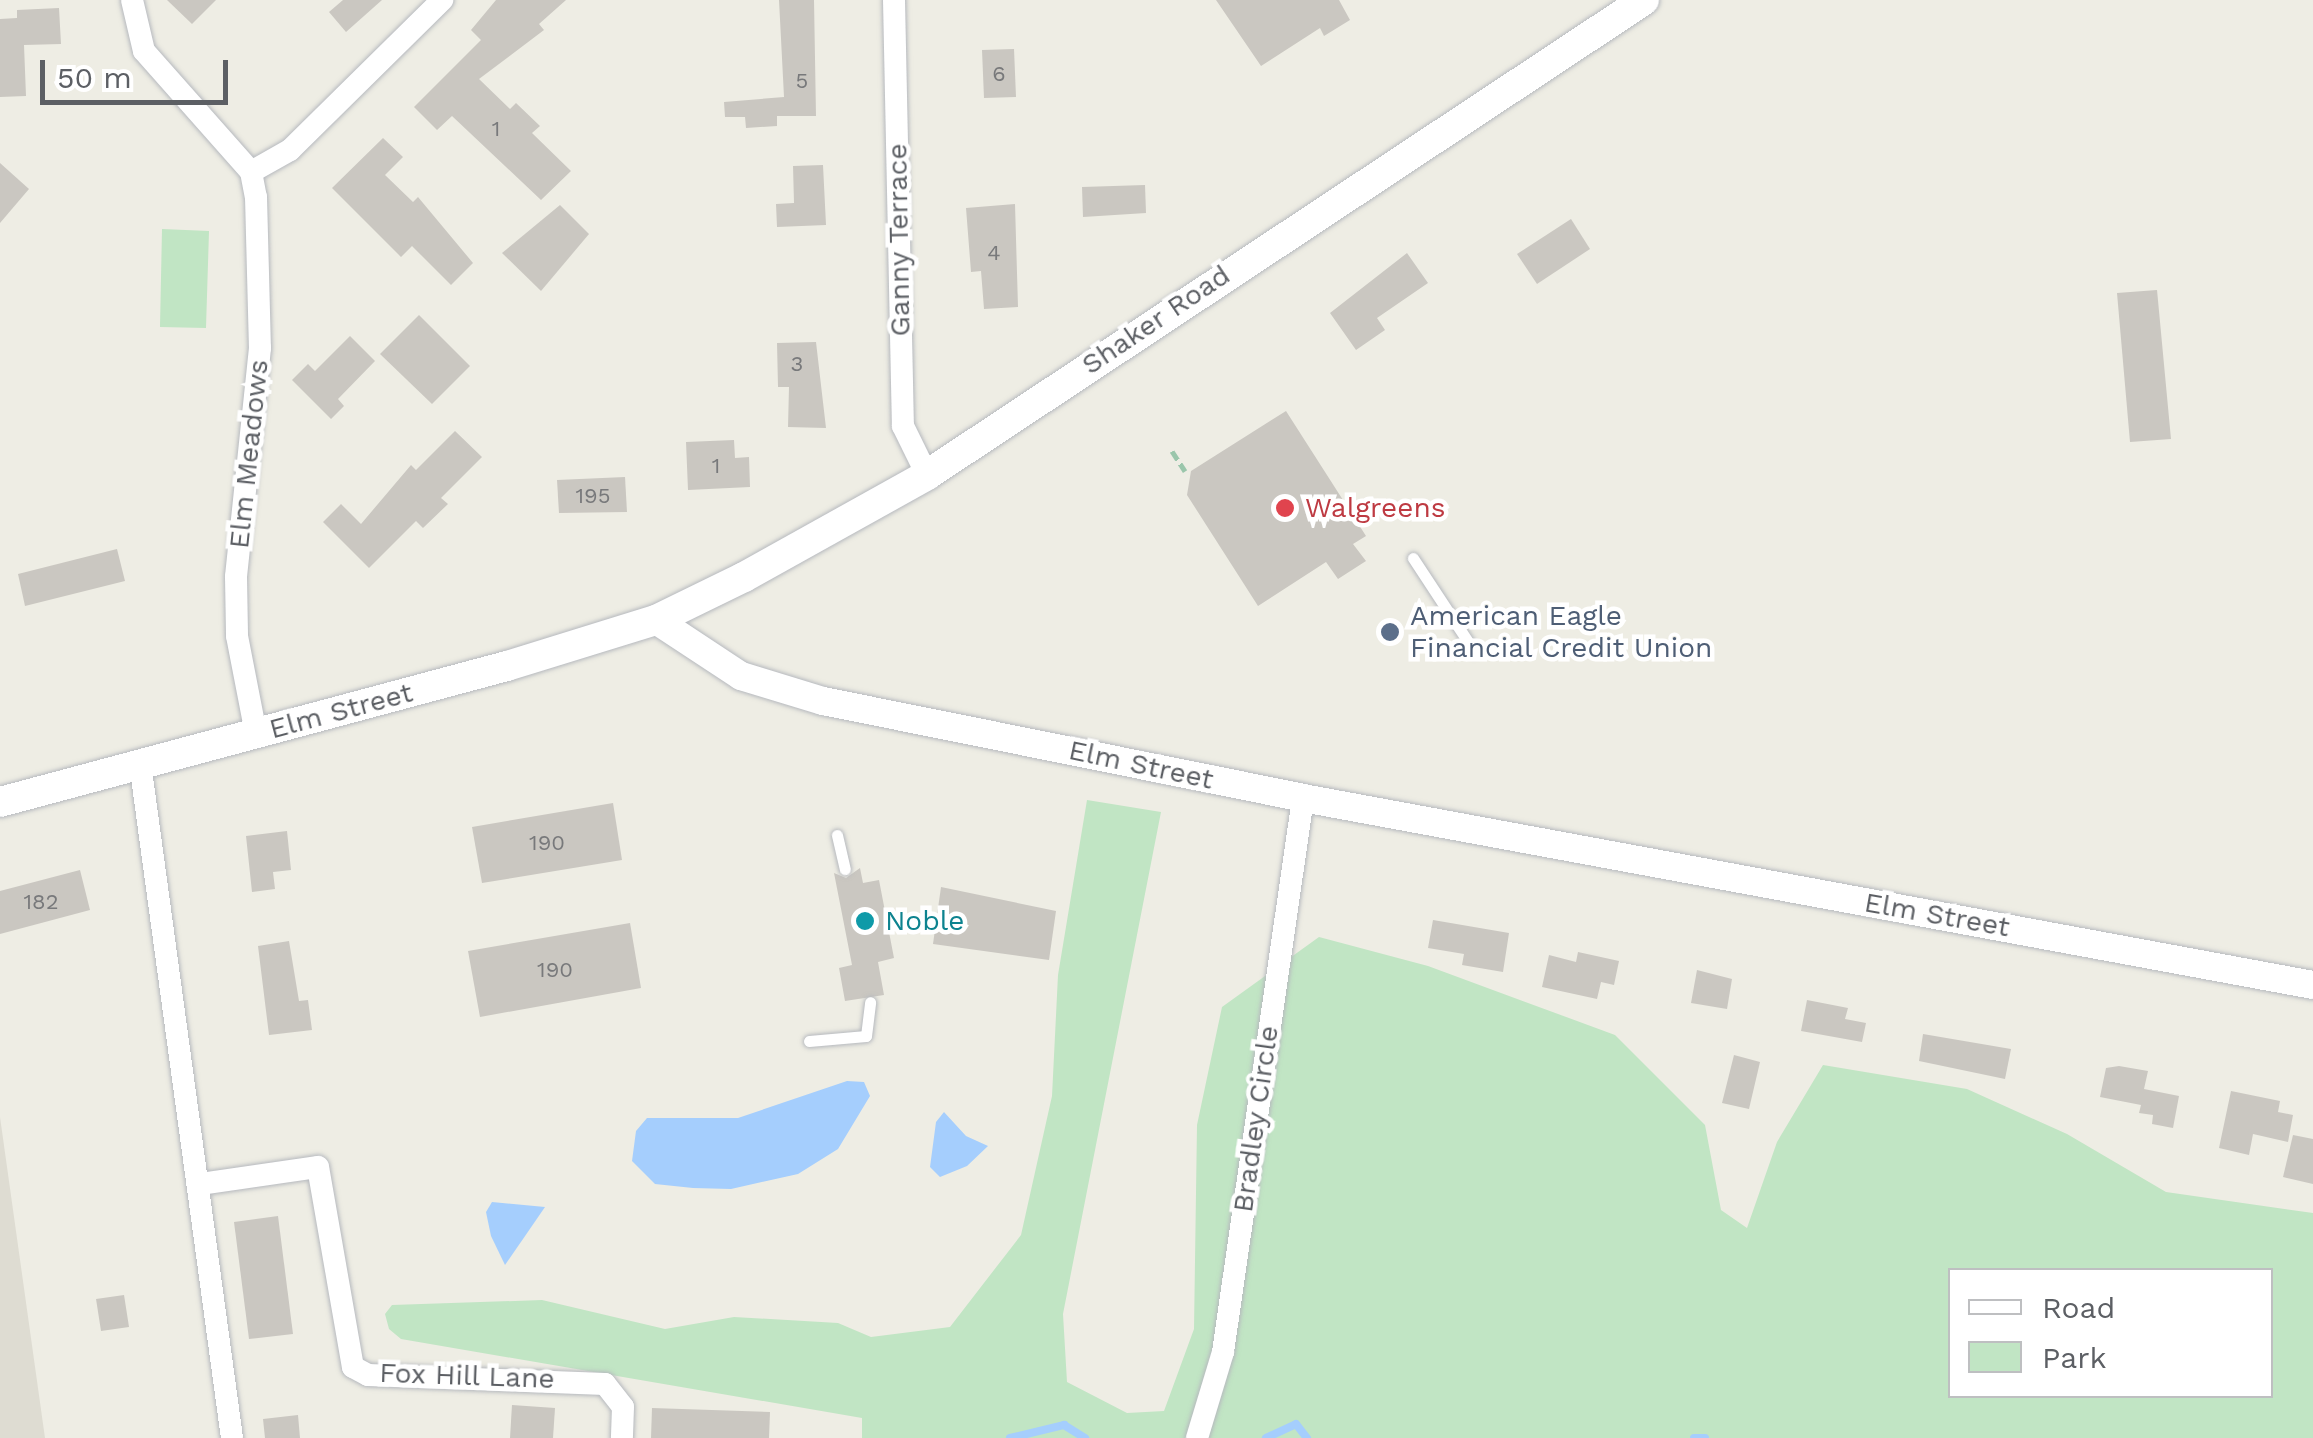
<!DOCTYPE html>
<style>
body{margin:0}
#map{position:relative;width:2313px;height:1438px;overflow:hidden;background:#eeede4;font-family:"Work Sans",sans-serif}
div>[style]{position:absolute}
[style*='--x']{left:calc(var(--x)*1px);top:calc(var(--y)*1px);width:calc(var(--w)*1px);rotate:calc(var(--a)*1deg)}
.education>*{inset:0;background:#dedcd2}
.green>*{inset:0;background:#c1e5c4}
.water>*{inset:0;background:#a5cefd}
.stream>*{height:8px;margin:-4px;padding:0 4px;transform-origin:4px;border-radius:4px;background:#a5cefd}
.building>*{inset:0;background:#cac7c1}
.path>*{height:5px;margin-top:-2.5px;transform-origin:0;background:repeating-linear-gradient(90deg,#9ac6ab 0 10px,transparent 0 15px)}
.roads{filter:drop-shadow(0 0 2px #b6b9be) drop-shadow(0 0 2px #b6b9be)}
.service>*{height:11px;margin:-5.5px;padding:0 5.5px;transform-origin:5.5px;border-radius:5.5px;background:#fff}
.minor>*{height:22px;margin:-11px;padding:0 11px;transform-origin:11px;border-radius:11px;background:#fff}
.tertiary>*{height:28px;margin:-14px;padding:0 14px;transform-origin:14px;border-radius:14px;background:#fff}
.secondary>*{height:30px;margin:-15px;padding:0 15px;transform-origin:15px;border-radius:15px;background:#fff}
.dots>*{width:28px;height:28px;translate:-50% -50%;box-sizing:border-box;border:5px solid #fff;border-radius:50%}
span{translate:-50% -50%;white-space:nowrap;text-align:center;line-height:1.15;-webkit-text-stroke:9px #fff;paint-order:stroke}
.number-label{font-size:22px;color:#78797b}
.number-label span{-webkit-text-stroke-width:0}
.street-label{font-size:28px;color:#5c5f64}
.health-label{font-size:28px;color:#be3a42}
.left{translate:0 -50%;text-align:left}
.service-label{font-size:28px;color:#4e5e75}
.culture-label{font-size:28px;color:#0d838f}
.legend{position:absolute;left:1948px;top:1268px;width:325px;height:130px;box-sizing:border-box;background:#fff;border:2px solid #bebfc1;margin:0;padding:12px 18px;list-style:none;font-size:30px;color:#5c5f64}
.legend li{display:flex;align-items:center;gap:20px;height:50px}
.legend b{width:50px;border:2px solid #bebfc1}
.scale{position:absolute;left:40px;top:60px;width:188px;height:45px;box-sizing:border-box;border:5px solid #5c5f64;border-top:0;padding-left:12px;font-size:30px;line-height:35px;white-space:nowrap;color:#5c5f64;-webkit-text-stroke:8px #fff;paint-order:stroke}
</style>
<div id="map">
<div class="education">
<div style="clip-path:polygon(0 1117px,45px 1438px,0 1438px)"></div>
</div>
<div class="green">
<div style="clip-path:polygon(162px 229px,209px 231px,206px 328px,160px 327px)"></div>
<div style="clip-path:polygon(evenodd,1087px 800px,1161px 812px,1063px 1314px,1067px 1382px,1127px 1413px,1164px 1411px,1194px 1329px,1197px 1125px,1222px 1007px,1319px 937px,1428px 966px,1615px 1035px,1705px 1125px,1721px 1210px,1747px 1228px,1777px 1142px,1823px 1065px,1967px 1089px,2067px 1134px,2166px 1192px,2313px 1213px,2313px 1438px,862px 1438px,862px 1418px,401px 1339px,389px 1329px,385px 1314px,392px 1305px,542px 1300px,665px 1329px,734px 1317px,838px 1323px,871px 1337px,950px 1327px,1021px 1235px,1052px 1096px,1058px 975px,1087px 800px,1950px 1270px,2270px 1270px,2270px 1396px,1950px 1396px,1950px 1270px)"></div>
</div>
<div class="water">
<div style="clip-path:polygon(847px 1081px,864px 1082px,870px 1096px,838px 1149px,798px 1174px,731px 1189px,693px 1188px,655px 1184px,632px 1161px,636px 1131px,647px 1118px,738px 1118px)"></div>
<div style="clip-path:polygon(944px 1112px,966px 1136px,988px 1146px,967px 1166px,940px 1177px,930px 1167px,936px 1122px)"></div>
<div style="clip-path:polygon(492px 1202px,545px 1207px,505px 1265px,491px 1236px,486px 1212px)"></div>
</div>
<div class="stream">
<div style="--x:1010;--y:1438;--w:56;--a:-13.5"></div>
<div style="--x:1064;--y:1425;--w:25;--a:32"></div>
<div style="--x:1266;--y:1438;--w:33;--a:-25"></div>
<div style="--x:1296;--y:1424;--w:18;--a:52"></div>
<div style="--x:1694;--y:1438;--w:11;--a:0"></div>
</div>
<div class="building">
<div style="clip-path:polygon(167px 0,216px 0,192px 24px)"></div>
<div style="clip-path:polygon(343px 0,382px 0,346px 32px,329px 12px)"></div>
<div style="clip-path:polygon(496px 0,566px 0,539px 24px,544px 30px,479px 79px,510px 109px,516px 103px,540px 126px,532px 133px,571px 171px,541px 200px,452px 116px,437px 130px,414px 107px,481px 40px,471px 30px)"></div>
<div style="clip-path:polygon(779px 0,814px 0,816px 116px,777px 116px,777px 126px,746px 128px,745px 117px,725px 117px,724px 102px,784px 97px)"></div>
<div style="clip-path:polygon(1216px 0,1339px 0,1350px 20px,1324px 36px,1320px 28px,1261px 66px)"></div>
<div style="clip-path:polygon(59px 8px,61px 44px,24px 45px,26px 96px,0 97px,0 19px,17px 18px,17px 10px)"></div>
<div style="clip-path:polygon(1014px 49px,1016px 97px,984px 98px,982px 50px)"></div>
<div style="clip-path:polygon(383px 138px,403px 157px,385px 175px,413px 202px,418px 197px,473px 263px,451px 285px,412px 246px,401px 257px,332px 188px)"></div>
<div style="clip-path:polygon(0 163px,29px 189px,0 223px)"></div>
<div style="clip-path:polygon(823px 165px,826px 225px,777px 227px,776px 204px,794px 203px,793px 166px)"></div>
<div style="clip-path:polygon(1145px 185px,1146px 213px,1083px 217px,1082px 187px)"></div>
<div style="clip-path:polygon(1015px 204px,1018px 307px,984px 309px,981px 271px,971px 272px,966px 208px)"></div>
<div style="clip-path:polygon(560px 205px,589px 234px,541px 291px,502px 253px)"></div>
<div style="clip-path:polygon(1571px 219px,1590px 249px,1537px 284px,1517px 254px)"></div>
<div style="clip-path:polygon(1407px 253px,1428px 283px,1377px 318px,1385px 330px,1356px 350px,1330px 313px)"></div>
<div style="clip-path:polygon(2157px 290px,2171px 439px,2130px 442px,2117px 293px)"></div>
<div style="clip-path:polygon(419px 315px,470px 366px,432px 404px,380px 354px)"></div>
<div style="clip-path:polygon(350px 336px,375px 361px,338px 399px,344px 406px,331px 419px,292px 380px,308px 364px,315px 371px)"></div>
<div style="clip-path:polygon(816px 342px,826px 428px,788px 427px,789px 387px,778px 387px,777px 343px)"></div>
<div style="clip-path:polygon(1286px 411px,1366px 536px,1353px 544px,1366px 561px,1338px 579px,1326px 562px,1258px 606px,1187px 495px,1191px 471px)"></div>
<div style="clip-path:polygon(455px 431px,482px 457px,441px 498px,448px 504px,423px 528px,416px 521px,369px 568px,323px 522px,341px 504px,361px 524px,411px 465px,416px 470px)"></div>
<div style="clip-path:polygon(734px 440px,735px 458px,749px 457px,750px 487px,688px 490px,686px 442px)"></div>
<div style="clip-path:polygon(625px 477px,627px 512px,559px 513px,557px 480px)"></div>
<div style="clip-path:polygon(117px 549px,125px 581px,25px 606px,18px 574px)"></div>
<div style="clip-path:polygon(613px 803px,622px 860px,482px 883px,472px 827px)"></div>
<div style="clip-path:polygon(287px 831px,291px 870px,273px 872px,275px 889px,252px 892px,246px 836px)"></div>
<div style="clip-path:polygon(860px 868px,863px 883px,879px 880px,894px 958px,878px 962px,884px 995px,845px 1001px,839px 968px,852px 965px,834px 873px,846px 878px)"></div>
<div style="clip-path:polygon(80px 870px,90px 910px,0 934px,0 891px)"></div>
<div style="clip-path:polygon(941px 887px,1056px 911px,1049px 960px,933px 944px)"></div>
<div style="clip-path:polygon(1433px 920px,1509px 933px,1503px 972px,1462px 965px,1464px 954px,1428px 948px)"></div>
<div style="clip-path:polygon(630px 923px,641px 988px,480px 1017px,468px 951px)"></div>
<div style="clip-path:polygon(289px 941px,299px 1001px,308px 1000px,312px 1030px,269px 1035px,258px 946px)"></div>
<div style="clip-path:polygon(1578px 952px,1619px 961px,1614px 985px,1601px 982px,1597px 999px,1542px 987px,1549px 955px,1576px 962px)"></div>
<div style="clip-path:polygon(1697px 970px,1732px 979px,1727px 1009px,1691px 1003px)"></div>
<div style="clip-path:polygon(1807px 1000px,1848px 1008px,1845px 1019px,1866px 1023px,1862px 1042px,1801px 1031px)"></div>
<div style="clip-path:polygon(1923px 1034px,2011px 1049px,2005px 1079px,1919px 1061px)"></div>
<div style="clip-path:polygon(1734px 1055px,1760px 1062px,1749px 1109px,1722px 1103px)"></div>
<div style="clip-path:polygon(2119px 1066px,2148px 1071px,2144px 1089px,2179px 1096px,2173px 1128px,2152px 1124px,2153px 1115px,2139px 1113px,2141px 1105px,2100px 1097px,2106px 1068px)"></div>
<div style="clip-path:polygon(2231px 1091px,2280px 1101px,2278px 1112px,2293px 1115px,2288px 1142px,2253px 1134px,2249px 1155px,2219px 1148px)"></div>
<div style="clip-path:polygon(2293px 1135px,2313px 1139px,2313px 1184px,2283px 1177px)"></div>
<div style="clip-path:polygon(278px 1216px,293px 1334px,249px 1339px,234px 1222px)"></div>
<div style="clip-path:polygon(124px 1295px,129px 1327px,101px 1331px,96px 1299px)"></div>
<div style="clip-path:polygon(512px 1405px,555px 1408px,553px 1438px,510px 1438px)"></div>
<div style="clip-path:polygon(652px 1408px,770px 1412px,769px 1438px,651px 1438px)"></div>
<div style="clip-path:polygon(298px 1415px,300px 1438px,265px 1438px,263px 1419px)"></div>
</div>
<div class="path">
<div style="--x:1172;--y:451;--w:24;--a:57"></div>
</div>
<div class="roads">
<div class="service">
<div style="--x:1413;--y:558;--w:111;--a:56.7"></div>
<div style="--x:837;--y:835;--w:35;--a:77"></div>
<div style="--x:809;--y:1041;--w:57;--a:-5"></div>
<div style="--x:866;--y:1036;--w:34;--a:-83"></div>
</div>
<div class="minor">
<div style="--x:132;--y:0;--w:52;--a:76.8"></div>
<div style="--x:144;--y:51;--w:162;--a:48.5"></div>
<div style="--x:251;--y:172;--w:25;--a:79"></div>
<div style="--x:256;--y:197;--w:151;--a:88.5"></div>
<div style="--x:260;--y:348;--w:230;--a:96"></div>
<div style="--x:236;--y:577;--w:59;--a:89"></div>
<div style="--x:237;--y:636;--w:100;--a:79"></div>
<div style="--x:894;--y:0;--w:426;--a:88.8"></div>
<div style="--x:903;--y:426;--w:55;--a:63.9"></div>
<div style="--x:251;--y:172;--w:45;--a:-29.4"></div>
<div style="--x:290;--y:150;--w:214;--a:-44.6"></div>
<div style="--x:140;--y:763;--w:681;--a:82.24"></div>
<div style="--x:200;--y:1184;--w:119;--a:-8.2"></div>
<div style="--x:318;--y:1167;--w:203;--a:80.1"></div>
<div style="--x:353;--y:1367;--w:17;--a:28"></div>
<div style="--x:368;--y:1375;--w:237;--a:2.2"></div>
<div style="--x:605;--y:1384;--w:29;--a:52"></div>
<div style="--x:623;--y:1407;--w:31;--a:92"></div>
<div style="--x:1197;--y:1438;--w:90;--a:-73.2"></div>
<div style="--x:1223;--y:1352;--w:560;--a:-81.78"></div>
</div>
<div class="tertiary">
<div style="--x:656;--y:620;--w:102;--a:33.4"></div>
<div style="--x:741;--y:676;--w:86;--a:17"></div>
<div style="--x:823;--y:701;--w:490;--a:11.4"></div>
<div style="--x:1303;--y:798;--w:1027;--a:10.49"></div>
</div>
<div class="secondary">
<div style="--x:0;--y:802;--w:525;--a:-15.02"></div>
<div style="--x:507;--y:666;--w:156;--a:-17.2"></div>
<div style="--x:656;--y:620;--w:98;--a:-26"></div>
<div style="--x:744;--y:577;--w:210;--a:-29.1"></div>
<div style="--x:927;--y:475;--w:860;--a:-33.52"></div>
</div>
</div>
<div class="dots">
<div style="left:1285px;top:508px;background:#e0444e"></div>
<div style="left:1390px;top:632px;background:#5c6f8a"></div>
<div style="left:865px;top:921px;background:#0f9aa8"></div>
</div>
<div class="number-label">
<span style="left:999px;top:74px">6</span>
<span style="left:802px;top:81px">5</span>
<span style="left:496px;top:129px">1</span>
<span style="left:994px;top:253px">4</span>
<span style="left:797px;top:364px">3</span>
<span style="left:716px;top:466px">1</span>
<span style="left:593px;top:496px">195</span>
<span style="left:547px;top:843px">190</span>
<span style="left:41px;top:902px">182</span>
<span style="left:555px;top:970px">190</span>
</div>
<div class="street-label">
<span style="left:899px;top:240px;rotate:-91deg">Ganny Terrace</span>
<span style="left:1156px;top:320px;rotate:-34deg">Shaker Road</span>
<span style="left:249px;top:454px;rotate:-84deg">Elm Meadows</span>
<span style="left:341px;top:711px;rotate:-15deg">Elm Street</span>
<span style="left:1141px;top:765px;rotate:12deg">Elm Street</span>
<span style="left:1937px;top:915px;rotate:10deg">Elm Street</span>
<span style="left:1256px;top:1119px;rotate:-82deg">Bradley Circle</span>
<span style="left:467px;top:1376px;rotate:2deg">Fox Hill Lane</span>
</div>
<div class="health-label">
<span class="left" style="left:1305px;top:508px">Walgreens</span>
</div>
<div class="service-label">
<span class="left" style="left:1410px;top:632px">American Eagle<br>Financial Credit Union</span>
</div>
<div class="culture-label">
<span class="left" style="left:885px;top:921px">Noble</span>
</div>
<ul class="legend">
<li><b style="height:12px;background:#fff"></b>Road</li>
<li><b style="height:28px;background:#c1e5c4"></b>Park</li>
</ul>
<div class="scale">50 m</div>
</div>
